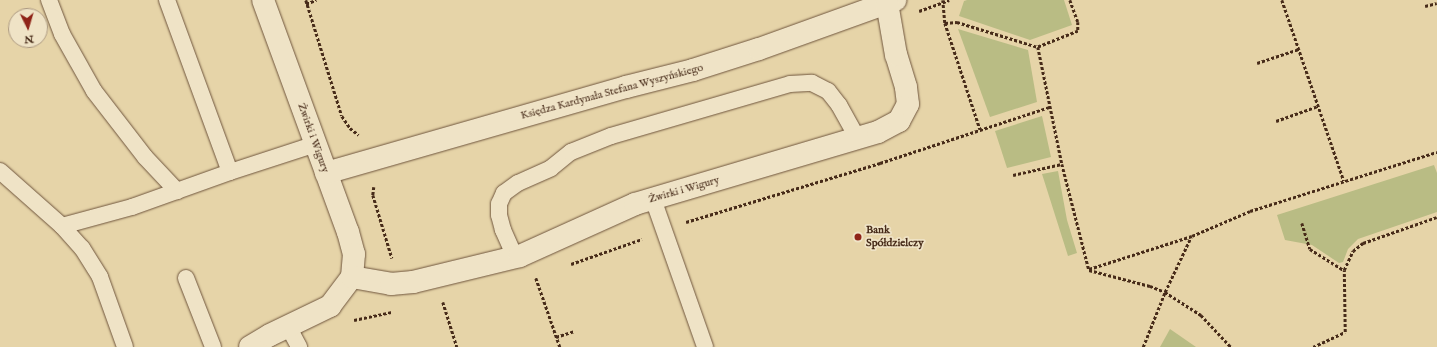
<!DOCTYPE html>
<meta charset="utf-8">
<style>
body{margin:0}
#map{position:relative;width:1437px;height:347px;overflow:hidden;background:#e6d4a8;font-family:"IM FELL English",serif}
div>[style]{position:absolute}
[style*='--x']{left:calc(var(--x)*1px);top:calc(var(--y)*1px);width:calc(var(--w)*1px);rotate:calc(var(--a)*1deg)}
.green>*{inset:0;background:#b9bc84}
.path>*{height:2.5px;margin-top:-1.25px;transform-origin:0;background:repeating-linear-gradient(90deg,#472b19 0 3px,transparent 0 5px)}
.roads{filter:drop-shadow(0 0 1px #6f553d) drop-shadow(0 0 1px #6f553d)}
.lane>*{height:16px;margin:-8px;padding:0 8px;transform-origin:8px;border-radius:8px;background:#efe3c6}
.street>*{height:22px;margin:-11px;padding:0 11px;transform-origin:11px;border-radius:11px;background:#efe3c6}
.dots>*{width:11px;height:11px;translate:-50% -50%;box-sizing:border-box;border:2px solid #efe3c6;border-radius:50%}
span{translate:-50% -50%;white-space:nowrap;text-align:center;line-height:1.15;-webkit-text-stroke:3.5px #efe3c6;paint-order:stroke}
.street-label{font-size:11px;color:#472b19}
.poi-label{font-size:11px;color:#472b19;font-weight:700}
.left{translate:0 -50%;text-align:left}
.north{position:absolute;left:8px;top:8px;width:40px;height:40px;box-sizing:border-box;background:#efe3c6;border:1px solid #ac9981;border-radius:50%;rotate:175deg;font-size:11px;font-weight:700;line-height:16px;text-align:center;color:#472b19}
.north::after{content:'';display:block;margin:auto;width:14px;height:18px;background:#8f2418;clip-path:polygon(50% 0,100% 100%,50% 72%,0 100%)}
</style>
<div id="map">
<div class="green">
<div style="clip-path:polygon(967px 0,1064px 0,1072px 25px,1030px 40px,959px 16px,964px 1px)"></div>
<div style="clip-path:polygon(958px 29px,1028px 50px,1037px 102px,990px 117px)"></div>
<div style="clip-path:polygon(1042px 116px,1051px 157px,1007px 168px,995px 131px)"></div>
<div style="clip-path:polygon(1434px 165px,1437px 173px,1437px 212px,1358px 239px,1348px 249px,1343px 262px,1339px 263px,1312px 245px,1285px 240px,1277px 215px)"></div>
<div style="clip-path:polygon(1058px 171px,1067px 220px,1077px 253px,1068px 256px,1042px 174px)"></div>
<div style="clip-path:polygon(1170px 329px,1196px 347px,1160px 347px)"></div>
</div>
<div class="path">
<div style="--x:306;--y:0;--w:121;--a:72.8"></div>
<div style="--x:342;--y:116;--w:14;--a:56"></div>
<div style="--x:350;--y:128;--w:11;--a:38"></div>
<div style="--x:943;--y:0;--w:23;--a:85"></div>
<div style="--x:945;--y:23;--w:112;--a:71.7"></div>
<div style="--x:1070;--y:0;--w:23;--a:70"></div>
<div style="--x:1078;--y:22;--w:9;--a:90"></div>
<div style="--x:1078;--y:31;--w:43;--a:158.2"></div>
<div style="--x:1038;--y:47;--w:119;--a:78.4"></div>
<div style="--x:1062;--y:164;--w:109;--a:75.7"></div>
<div style="--x:1089;--y:270;--w:63;--a:14.7"></div>
<div style="--x:1150;--y:286;--w:16;--a:22"></div>
<div style="--x:1165;--y:292;--w:43;--a:32.6"></div>
<div style="--x:1201;--y:315;--w:44;--a:46.8"></div>
<div style="--x:1282;--y:0;--w:191;--a:71.1"></div>
<div style="--x:306;--y:4;--w:11;--a:-22"></div>
<div style="--x:1425;--y:6;--w:12;--a:-14"></div>
<div style="--x:919;--y:11;--w:32;--a:-20"></div>
<div style="--x:945;--y:23;--w:12;--a:-5"></div>
<div style="--x:957;--y:22;--w:85;--a:17.2"></div>
<div style="--x:1257;--y:63;--w:44;--a:-18.4"></div>
<div style="--x:1276;--y:121;--w:45;--a:-19.7"></div>
<div style="--x:1013;--y:175;--w:50;--a:-12.7"></div>
<div style="--x:374;--y:187;--w:8;--a:97"></div>
<div style="--x:373;--y:195;--w:66;--a:73.2"></div>
<div style="--x:686;--y:222;--w:203;--a:-16.9"></div>
<div style="--x:880;--y:163;--w:178;--a:-18.3"></div>
<div style="--x:1302;--y:223;--w:27;--a:73"></div>
<div style="--x:1310;--y:249;--w:40;--a:32"></div>
<div style="--x:571;--y:264;--w:75;--a:-19.4"></div>
<div style="--x:1089;--y:269;--w:108;--a:-17.8"></div>
<div style="--x:1192;--y:236;--w:63;--a:-23.3"></div>
<div style="--x:1250;--y:211;--w:196;--a:-17.5"></div>
<div style="--x:536;--y:278;--w:73;--a:70.8"></div>
<div style="--x:443;--y:302;--w:47;--a:72.7"></div>
<div style="--x:354;--y:320;--w:39;--a:-12"></div>
<div style="--x:556;--y:337;--w:19;--a:-18"></div>
<div style="--x:1143;--y:347;--w:59;--a:-68.2"></div>
<div style="--x:1165;--y:292;--w:61;--a:-64.7"></div>
<div style="--x:1313;--y:347;--w:35;--a:-25"></div>
<div style="--x:1345;--y:332;--w:62;--a:-90.9"></div>
<div style="--x:1344;--y:270;--w:21;--a:-65"></div>
<div style="--x:1353;--y:251;--w:13;--a:-39"></div>
<div style="--x:1363;--y:243;--w:78;--a:-19.4"></div>
</div>
<div class="roads">
<div class="lane">
<div style="--x:49;--y:0;--w:36;--a:69"></div>
<div style="--x:62;--y:34;--w:65;--a:60.7"></div>
<div style="--x:94;--y:91;--w:83;--a:52.3"></div>
<div style="--x:145;--y:157;--w:47;--a:46.7"></div>
<div style="--x:167;--y:0;--w:183;--a:69.9"></div>
<div style="--x:0;--y:171;--w:83;--a:41.6"></div>
<div style="--x:62;--y:226;--w:30;--a:48"></div>
<div style="--x:82;--y:248;--w:34;--a:58"></div>
<div style="--x:100;--y:277;--w:74;--a:70.3"></div>
<div style="--x:653;--y:199;--w:157;--a:70.6"></div>
<div style="--x:62;--y:226;--w:73;--a:-15.2"></div>
<div style="--x:132;--y:207;--w:104;--a:-19.7"></div>
<div style="--x:230;--y:172;--w:90;--a:-18"></div>
<div style="--x:515;--y:257;--w:30;--a:-114"></div>
<div style="--x:503;--y:230;--w:16;--a:-105"></div>
<div style="--x:499;--y:215;--w:11;--a:-90"></div>
<div style="--x:499;--y:204;--w:12;--a:-66"></div>
<div style="--x:504;--y:193;--w:17;--a:-36"></div>
<div style="--x:518;--y:183;--w:36;--a:-24"></div>
<div style="--x:551;--y:168;--w:26;--a:-39"></div>
<div style="--x:571;--y:152;--w:43;--a:-21.8"></div>
<div style="--x:611;--y:136;--w:186;--a:-16.2"></div>
<div style="--x:790;--y:84;--w:22;--a:-3"></div>
<div style="--x:812;--y:83;--w:18;--a:27"></div>
<div style="--x:828;--y:91;--w:18;--a:52"></div>
<div style="--x:839;--y:105;--w:38;--a:61"></div>
<div style="--x:186;--y:278;--w:74;--a:68.6"></div>
<div style="--x:288;--y:326;--w:24;--a:62"></div>
</div>
<div class="street">
<div style="--x:263;--y:0;--w:247;--a:69.9"></div>
<div style="--x:348;--y:232;--w:23;--a:75"></div>
<div style="--x:354;--y:254;--w:23;--a:95"></div>
<div style="--x:326;--y:173;--w:312;--a:-16"></div>
<div style="--x:626;--y:87;--w:69;--a:-14.2"></div>
<div style="--x:693;--y:70;--w:69;--a:-17.7"></div>
<div style="--x:759;--y:49;--w:145;--a:-19.8"></div>
<div style="--x:250;--y:347;--w:23;--a:-31"></div>
<div style="--x:270;--y:335;--w:67;--a:-25.8"></div>
<div style="--x:330;--y:306;--w:36;--a:-53"></div>
<div style="--x:352;--y:277;--w:40;--a:10"></div>
<div style="--x:391;--y:284;--w:22;--a:-5"></div>
<div style="--x:413;--y:282;--w:110;--a:-13.7"></div>
<div style="--x:520;--y:256;--w:126;--a:-24.3"></div>
<div style="--x:635;--y:204;--w:253;--a:-16.5"></div>
<div style="--x:878;--y:132;--w:24;--a:-28"></div>
<div style="--x:899;--y:121;--w:19;--a:-62"></div>
<div style="--x:908;--y:104;--w:17;--a:-97"></div>
<div style="--x:906;--y:87;--w:34;--a:-107"></div>
<div style="--x:896;--y:55;--w:53;--a:-99.8"></div>
</div>
</div>
<div class="dots">
<div style="left:858px;top:237px;background:#8f2418"></div>
</div>
<div class="street-label">
<span style="left:612px;top:92px;rotate:-15deg">Księdza Kardynała Stefana Wyszyńskiego</span>
<span style="left:313px;top:138px;rotate:70deg">Żwirki i Wigury</span>
<span style="left:684px;top:190px;rotate:-16deg">Żwirki i Wigury</span>
</div>
<div class="poi-label">
<span class="left" style="left:866px;top:237px">Bank<br>Spółdzielczy</span>
</div>
<div class="north">N</div>
</div>
